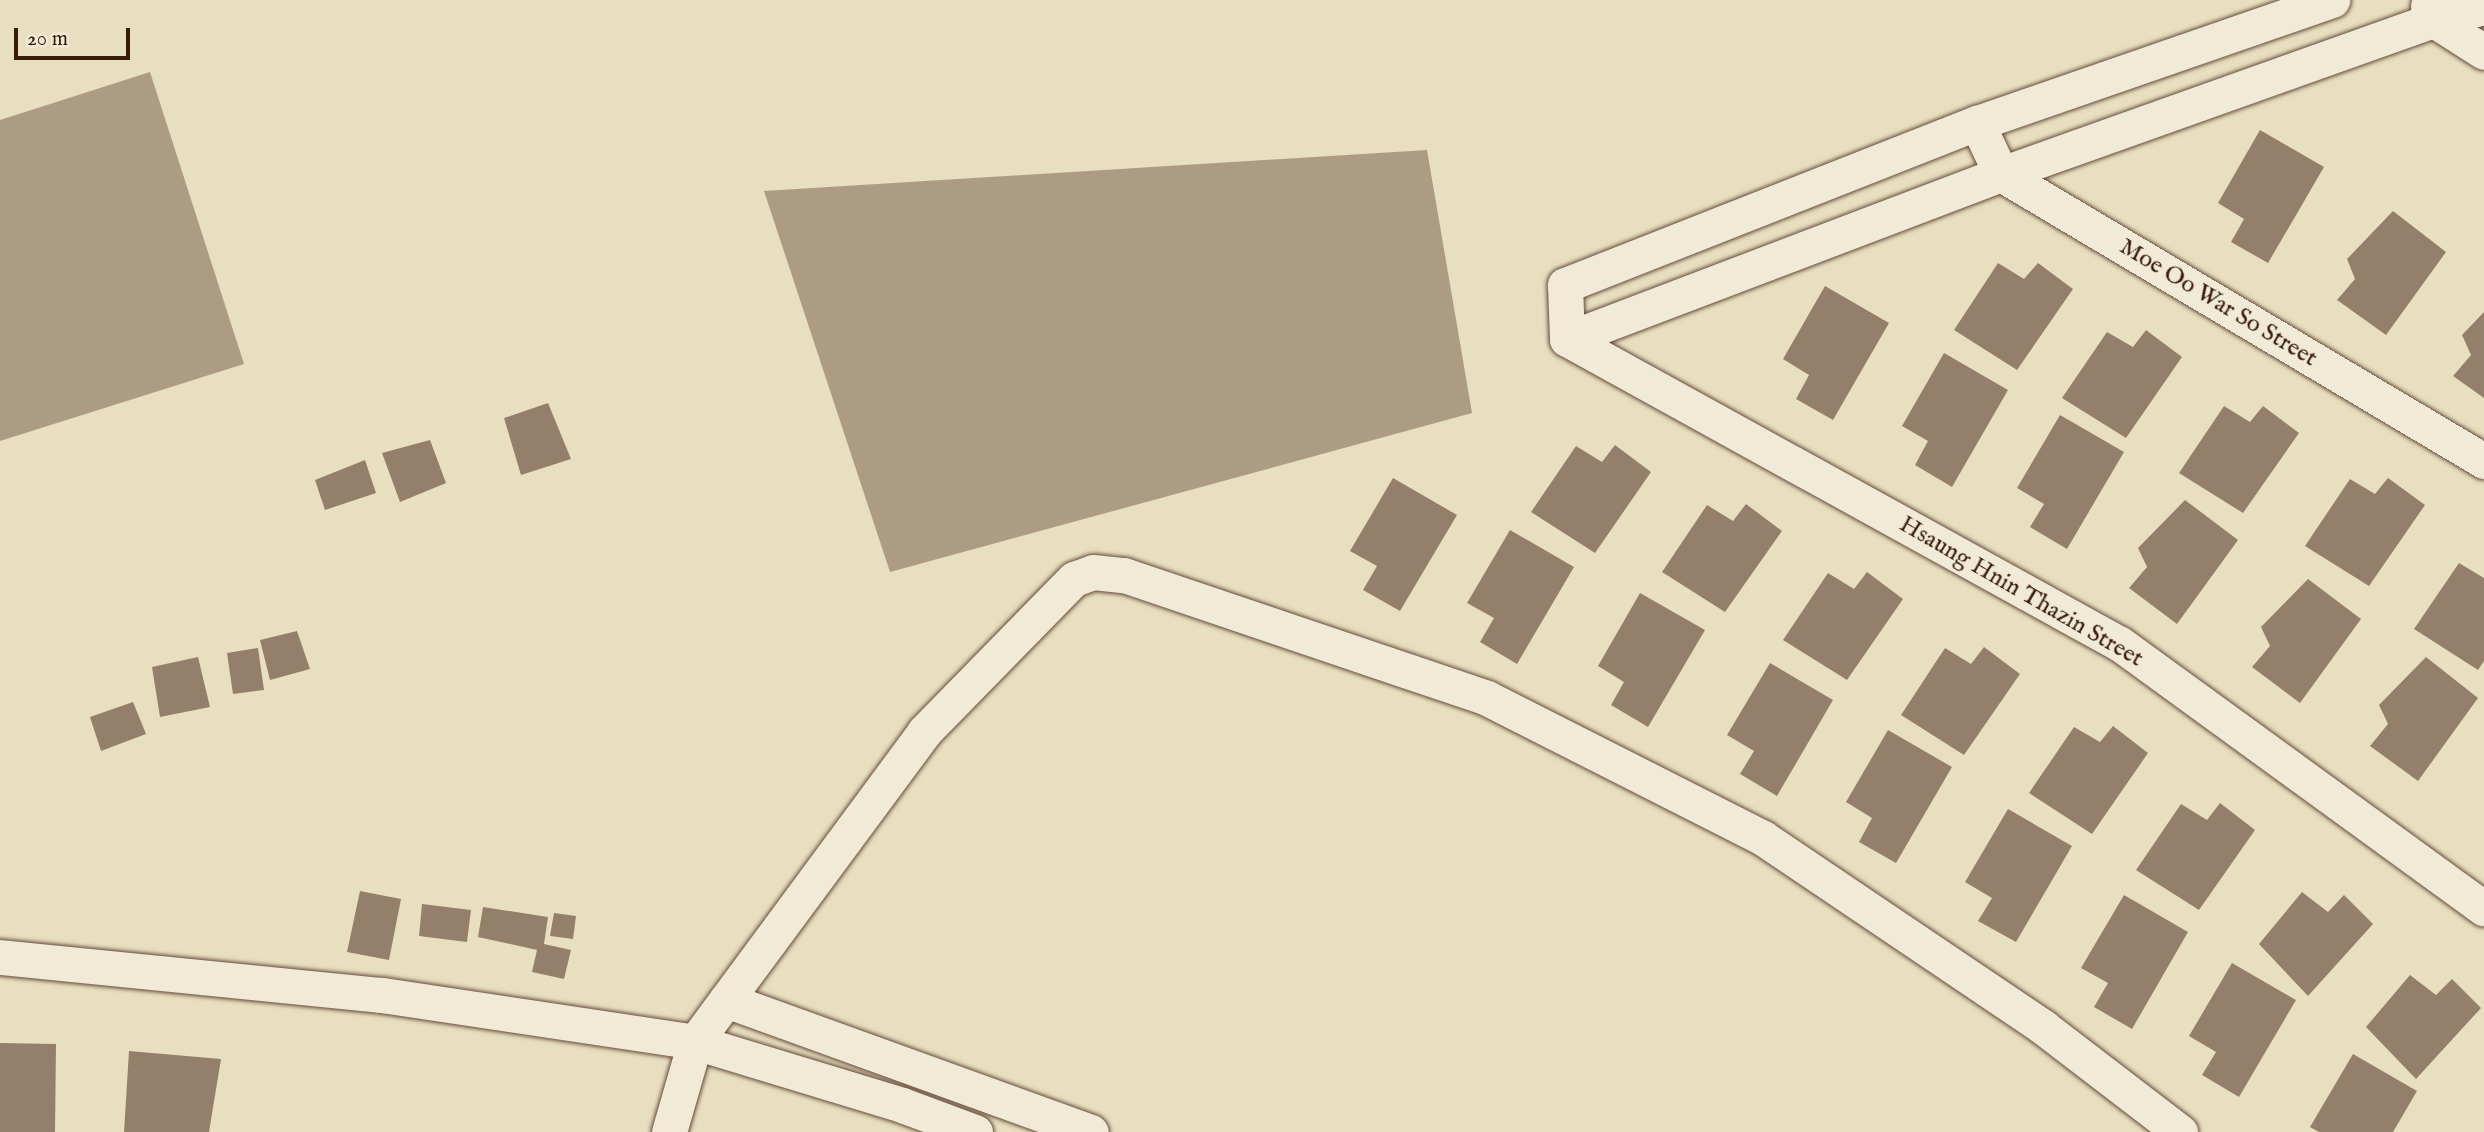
<!DOCTYPE html>
<style>
body{margin:0}
#map{position:relative;width:2484px;height:1132px;overflow:hidden;background:#e8dfc0;font-family:"IM FELL English",serif}
div>[style]{position:absolute}
[style*='--x']{left:calc(var(--x)*1px);top:calc(var(--y)*1px);width:calc(var(--w)*1px);rotate:calc(var(--a)*1deg)}
.water>*{inset:0;background:#ac9c83}
.building>*{inset:0;background:#94806a}
.roads{filter:drop-shadow(0 0 2px #654b3a) drop-shadow(0 0 2px #654b3a)}
.street>*{height:35px;margin:-17.5px;padding:0 17.5px;transform-origin:17.5px;border-radius:17.5px;background:#f0ead6}
span{translate:-50% -50%;white-space:nowrap;text-align:center;line-height:1.15;-webkit-text-stroke:6px #f0ead6;paint-order:stroke}
.street-label{font-size:24px;color:#391a0d}
.scale{position:absolute;left:14px;top:28px;width:116px;height:32px;box-sizing:border-box;border:4px solid #391a0d;border-top:0;padding-left:9px;font-size:21px;line-height:24px;white-space:nowrap;color:#391a0d;-webkit-text-stroke:5px #f0ead6;paint-order:stroke}
</style>
<div id="map">
<div class="water">
<div style="clip-path:polygon(150px 72px,244px 364px,0 441px,0 120px)"></div>
<div style="clip-path:polygon(1427px 150px,1472px 413px,890px 572px,764px 191px)"></div>
</div>
<div class="building">
<div style="clip-path:polygon(2260px 130px,2324px 167px,2268px 263px,2231px 242px,2244px 219px,2218px 203px)"></div>
<div style="clip-path:polygon(2393px 211px,2446px 252px,2386px 335px,2337px 300px,2355px 279px,2347px 259px)"></div>
<div style="clip-path:polygon(1998px 263px,2024px 279px,2038px 263px,2073px 289px,2017px 370px,1954px 330px)"></div>
<div style="clip-path:polygon(1825px 286px,1889px 323px,1833px 420px,1796px 399px,1809px 375px,1783px 359px)"></div>
<div style="clip-path:polygon(2484px 312px,2484px 398px,2453px 376px,2471px 355px,2462px 335px)"></div>
<div style="clip-path:polygon(2146px 330px,2182px 357px,2126px 438px,2062px 398px,2107px 332px,2133px 347px)"></div>
<div style="clip-path:polygon(1944px 353px,2008px 390px,1952px 487px,1915px 465px,1928px 441px,1902px 426px)"></div>
<div style="clip-path:polygon(548px 403px,571px 459px,521px 475px,504px 418px)"></div>
<div style="clip-path:polygon(2224px 406px,2250px 422px,2263px 406px,2299px 433px,2243px 513px,2179px 473px)"></div>
<div style="clip-path:polygon(2060px 415px,2124px 452px,2067px 549px,2030px 527px,2044px 504px,2017px 488px)"></div>
<div style="clip-path:polygon(430px 440px,446px 483px,400px 502px,382px 453px)"></div>
<div style="clip-path:polygon(1615px 445px,1651px 472px,1595px 553px,1531px 512px,1576px 446px,1602px 462px)"></div>
<div style="clip-path:polygon(365px 460px,376px 493px,325px 510px,315px 480px)"></div>
<div style="clip-path:polygon(1393px 478px,1457px 515px,1400px 611px,1363px 590px,1377px 566px,1350px 551px)"></div>
<div style="clip-path:polygon(2388px 478px,2425px 505px,2369px 586px,2305px 546px,2350px 479px,2375px 494px)"></div>
<div style="clip-path:polygon(2185px 500px,2238px 540px,2177px 624px,2129px 588px,2147px 567px,2138px 548px)"></div>
<div style="clip-path:polygon(1746px 504px,1782px 531px,1725px 612px,1662px 572px,1707px 505px,1733px 521px)"></div>
<div style="clip-path:polygon(1510px 530px,1574px 567px,1517px 664px,1480px 642px,1494px 618px,1467px 603px)"></div>
<div style="clip-path:polygon(2459px 563px,2484px 578px,2484px 661px,2478px 670px,2414px 629px)"></div>
<div style="clip-path:polygon(1867px 572px,1903px 599px,1847px 680px,1783px 640px,1828px 573px,1854px 589px)"></div>
<div style="clip-path:polygon(2308px 579px,2361px 619px,2300px 703px,2252px 667px,2270px 646px,2261px 627px)"></div>
<div style="clip-path:polygon(1640px 593px,1705px 630px,1648px 727px,1611px 705px,1624px 682px,1598px 666px)"></div>
<div style="clip-path:polygon(297px 631px,310px 669px,270px 680px,260px 640px)"></div>
<div style="clip-path:polygon(1984px 647px,2020px 674px,1964px 755px,1901px 715px,1945px 648px,1971px 664px)"></div>
<div style="clip-path:polygon(258px 648px,264px 690px,233px 694px,227px 653px)"></div>
<div style="clip-path:polygon(198px 657px,210px 707px,160px 717px,152px 667px)"></div>
<div style="clip-path:polygon(2426px 657px,2478px 698px,2418px 781px,2370px 746px,2388px 724px,2379px 705px)"></div>
<div style="clip-path:polygon(1770px 663px,1833px 700px,1777px 796px,1740px 774px,1754px 751px,1727px 735px)"></div>
<div style="clip-path:polygon(133px 702px,146px 734px,101px 751px,90px 717px)"></div>
<div style="clip-path:polygon(2113px 726px,2148px 753px,2092px 834px,2029px 793px,2074px 727px,2100px 742px)"></div>
<div style="clip-path:polygon(1888px 730px,1952px 767px,1896px 863px,1859px 842px,1872px 818px,1846px 802px)"></div>
<div style="clip-path:polygon(2220px 803px,2255px 830px,2199px 910px,2136px 870px,2181px 804px,2207px 820px)"></div>
<div style="clip-path:polygon(2008px 809px,2072px 846px,2016px 942px,1978px 921px,1992px 898px,1965px 882px)"></div>
<div style="clip-path:polygon(360px 891px,401px 899px,389px 960px,347px 952px)"></div>
<div style="clip-path:polygon(2302px 892px,2328px 912px,2344px 895px,2373px 924px,2308px 996px,2259px 944px)"></div>
<div style="clip-path:polygon(2124px 895px,2188px 932px,2132px 1029px,2094px 1007px,2108px 983px,2081px 968px)"></div>
<div style="clip-path:polygon(422px 904px,471px 910px,467px 942px,419px 936px)"></div>
<div style="clip-path:polygon(483px 907px,548px 917px,544px 944px,571px 950px,564px 979px,532px 972px,537px 950px,478px 937px)"></div>
<div style="clip-path:polygon(554px 913px,576px 916px,573px 939px,550px 936px)"></div>
<div style="clip-path:polygon(2232px 963px,2296px 1000px,2239px 1097px,2202px 1075px,2216px 1052px,2189px 1036px)"></div>
<div style="clip-path:polygon(2410px 975px,2436px 995px,2452px 979px,2481px 1008px,2416px 1079px,2366px 1027px)"></div>
<div style="clip-path:polygon(0 1043px,56px 1044px,55px 1132px,0 1132px)"></div>
<div style="clip-path:polygon(129px 1051px,221px 1059px,209px 1132px,124px 1132px)"></div>
<div style="clip-path:polygon(2353px 1054px,2417px 1091px,2393px 1132px,2319px 1132px,2310px 1127px)"></div>
</div>
<div class="roads">
<div class="street">
<div style="--x:2428;--y:6;--w:15;--a:67"></div>
<div style="--x:2434;--y:20;--w:59;--a:32.6"></div>
<div style="--x:1977;--y:123;--w:56;--a:64.8"></div>
<div style="--x:2001;--y:174;--w:562;--a:30.72"></div>
<div style="--x:1567;--y:339;--w:632;--a:28.88"></div>
<div style="--x:2120;--y:644;--w:450;--a:36"></div>
<div style="--x:1567;--y:339;--w:464;--a:-20.8"></div>
<div style="--x:2001;--y:174;--w:460;--a:-19.6"></div>
<div style="--x:2434;--y:20;--w:52;--a:-14.6"></div>
<div style="--x:1567;--y:339;--w:54;--a:-92.1"></div>
<div style="--x:1565;--y:285;--w:443;--a:-21.5"></div>
<div style="--x:1977;--y:123;--w:376;--a:-19.1"></div>
<div style="--x:0;--y:957;--w:384;--a:5.7"></div>
<div style="--x:382;--y:995;--w:317;--a:8.5"></div>
<div style="--x:695;--y:1042;--w:216;--a:16.9"></div>
<div style="--x:902;--y:1105;--w:78;--a:20.3"></div>
<div style="--x:726;--y:1000;--w:388;--a:19.9"></div>
<div style="--x:669;--y:1132;--w:94;--a:-73.9"></div>
<div style="--x:695;--y:1042;--w:385;--a:-53.5"></div>
<div style="--x:924;--y:732;--w:214;--a:-45.6"></div>
<div style="--x:1074;--y:579;--w:20;--a:-20"></div>
<div style="--x:1093;--y:572;--w:31;--a:6"></div>
<div style="--x:1124;--y:575;--w:383;--a:18.7"></div>
<div style="--x:1487;--y:698;--w:309;--a:26.9"></div>
<div style="--x:1763;--y:838;--w:338;--a:34"></div>
<div style="--x:2043;--y:1027;--w:173;--a:37.5"></div>
</div>
</div>
<div class="street-label">
<span style="left:2218px;top:303px;rotate:31deg">Moe Oo War So Street</span>
<span style="left:2021px;top:592px;rotate:30deg">Hsaung Hnin Thazin Street</span>
</div>
<div class="scale">20 m</div>
</div>
